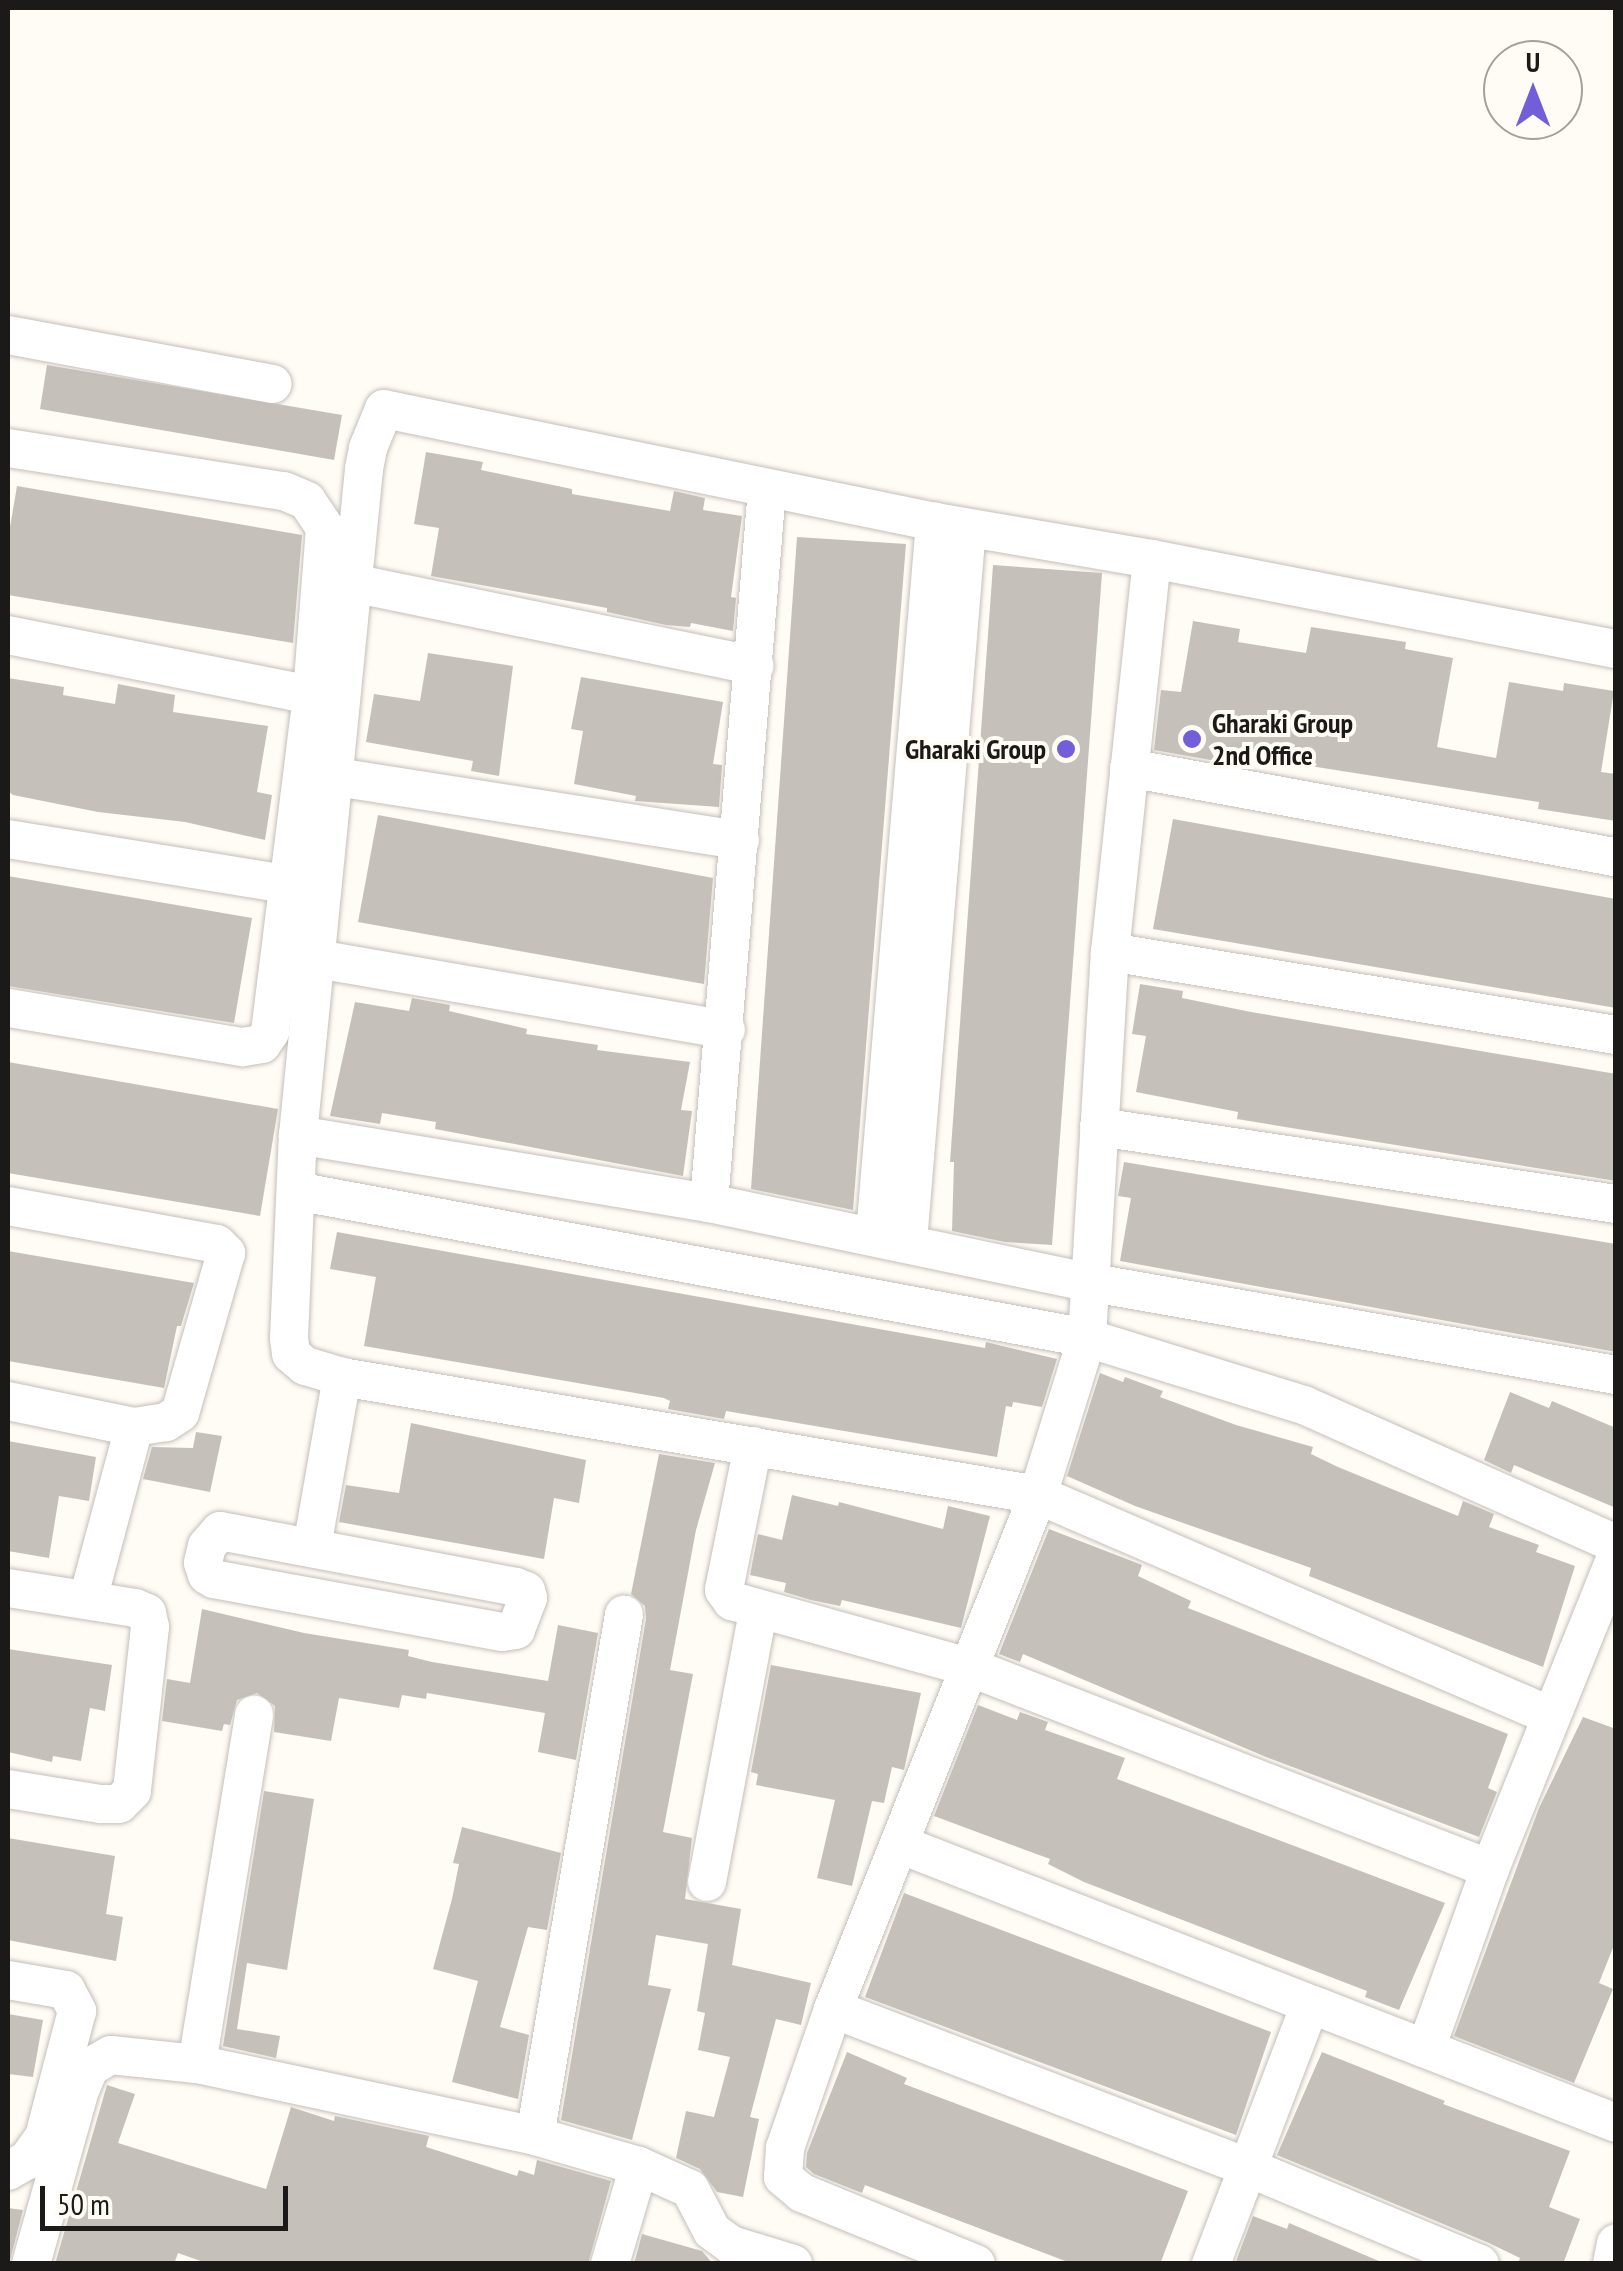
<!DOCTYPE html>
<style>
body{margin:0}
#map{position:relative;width:1623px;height:2271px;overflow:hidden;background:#fffbf5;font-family:"PT Sans Narrow",sans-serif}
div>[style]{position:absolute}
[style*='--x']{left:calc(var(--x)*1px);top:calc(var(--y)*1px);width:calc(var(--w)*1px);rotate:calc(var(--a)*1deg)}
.building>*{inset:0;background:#c5c1ba}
.roads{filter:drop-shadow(0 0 2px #c4bfb8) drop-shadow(0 0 2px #c4bfb8)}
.minor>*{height:38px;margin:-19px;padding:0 19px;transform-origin:19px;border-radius:19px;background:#fff}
.dots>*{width:28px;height:28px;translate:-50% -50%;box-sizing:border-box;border:5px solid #fffbf5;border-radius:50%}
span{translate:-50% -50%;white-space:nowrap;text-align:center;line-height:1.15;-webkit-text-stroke:8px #fffbf5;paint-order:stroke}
.poi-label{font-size:28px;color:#1c1a18;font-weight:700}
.left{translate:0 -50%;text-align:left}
.right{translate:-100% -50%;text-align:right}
.frame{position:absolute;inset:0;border:10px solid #1c1a18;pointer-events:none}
.north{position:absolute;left:1483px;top:40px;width:100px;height:100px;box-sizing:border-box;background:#fffbf5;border:2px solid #a4a19d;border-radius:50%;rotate:0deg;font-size:28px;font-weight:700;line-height:40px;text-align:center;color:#1c1a18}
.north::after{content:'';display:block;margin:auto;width:35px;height:45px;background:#725ed9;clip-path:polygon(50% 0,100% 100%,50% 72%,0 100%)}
.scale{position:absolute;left:40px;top:2186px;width:248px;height:45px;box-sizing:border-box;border:5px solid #1c1a18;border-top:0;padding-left:12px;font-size:30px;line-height:35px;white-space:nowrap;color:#1c1a18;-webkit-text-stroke:8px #fffbf5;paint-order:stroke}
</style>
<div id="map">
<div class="building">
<div style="clip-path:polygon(47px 365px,342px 415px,334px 460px,40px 409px)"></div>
<div style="clip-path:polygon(426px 452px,483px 462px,481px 470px,572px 489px,572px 494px,670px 511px,674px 491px,705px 498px,703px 510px,742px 516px,731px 597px,736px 598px,733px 631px,691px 623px,690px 627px,666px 625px,607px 612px,607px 608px,431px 576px,439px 528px,414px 524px)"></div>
<div style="clip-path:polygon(17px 486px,302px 535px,293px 643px,8px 595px,8px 539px)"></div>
<div style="clip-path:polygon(797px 537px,906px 544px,853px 1210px,751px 1189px)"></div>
<div style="clip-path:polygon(993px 565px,1102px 573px,1052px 1245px,1005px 1242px,952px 1231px,954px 1162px,950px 1162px)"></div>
<div style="clip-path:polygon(1193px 621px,1240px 629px,1238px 642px,1306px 653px,1311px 627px,1406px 642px,1405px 649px,1453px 658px,1437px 747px,1496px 758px,1509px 682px,1563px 691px,1564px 683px,1614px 691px,1601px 772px,1616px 774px,1616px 821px,1538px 809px,1539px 802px,1234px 754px,1233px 764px,1154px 750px,1161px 690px,1181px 692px)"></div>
<div style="clip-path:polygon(428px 653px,513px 666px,499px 776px,471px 771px,473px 761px,366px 742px,374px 694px,420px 701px)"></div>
<div style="clip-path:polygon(581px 677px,723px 702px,713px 764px,722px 765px,719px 807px,635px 801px,636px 796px,574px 784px,583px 731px,571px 729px)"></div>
<div style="clip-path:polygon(8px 678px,64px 687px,63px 695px,115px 704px,118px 684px,175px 695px,173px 712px,268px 726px,257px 792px,272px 795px,265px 840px,185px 822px,98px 812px,13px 795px,8px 791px)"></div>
<div style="clip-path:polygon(378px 815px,713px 878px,704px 984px,358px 922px)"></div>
<div style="clip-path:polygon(1173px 819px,1616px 899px,1616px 1008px,1153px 929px)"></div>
<div style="clip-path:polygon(8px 876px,252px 918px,234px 1023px,8px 986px)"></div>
<div style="clip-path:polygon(1140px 984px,1183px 991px,1182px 998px,1251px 1012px,1616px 1074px,1616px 1181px,1237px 1119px,1238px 1112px,1136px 1092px,1146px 1036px,1132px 1034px)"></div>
<div style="clip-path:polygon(412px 998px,450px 1005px,449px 1011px,527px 1029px,526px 1034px,598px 1045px,597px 1050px,690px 1062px,681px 1110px,692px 1111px,683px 1176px,435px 1129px,436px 1122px,382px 1113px,380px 1124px,330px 1116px,355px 1002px,409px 1011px)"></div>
<div style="clip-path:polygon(8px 1062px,278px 1109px,260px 1216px,8px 1173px)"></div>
<div style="clip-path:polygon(1124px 1162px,1616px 1244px,1616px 1352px,1120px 1261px,1131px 1198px,1118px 1196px)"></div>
<div style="clip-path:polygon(337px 1232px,985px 1348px,986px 1342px,1057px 1359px,1042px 1407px,1013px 1402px,1012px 1407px,1006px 1406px,997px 1457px,726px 1411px,724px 1419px,668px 1409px,670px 1401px,664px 1398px,364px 1346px,376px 1277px,330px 1269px)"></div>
<div style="clip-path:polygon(8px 1251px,194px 1283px,181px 1326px,177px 1326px,164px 1388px,8px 1361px)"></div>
<div style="clip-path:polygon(1100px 1373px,1123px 1382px,1125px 1377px,1163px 1391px,1160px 1397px,1236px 1425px,1313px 1447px,1311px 1454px,1338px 1467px,1458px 1516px,1463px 1501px,1468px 1503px,1494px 1514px,1489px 1527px,1539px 1545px,1536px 1552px,1575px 1566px,1543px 1667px,1309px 1576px,1311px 1568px,1135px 1506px,1067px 1476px)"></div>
<div style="clip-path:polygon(1510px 1392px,1549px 1408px,1552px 1401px,1616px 1428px,1616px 1508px,1514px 1465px,1511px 1473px,1484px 1460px)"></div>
<div style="clip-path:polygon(411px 1423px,586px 1460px,579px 1503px,554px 1498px,544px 1559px,339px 1522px,346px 1485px,399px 1493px)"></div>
<div style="clip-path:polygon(196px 1432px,222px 1436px,210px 1492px,143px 1479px,152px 1447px,193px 1448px)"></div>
<div style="clip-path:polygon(8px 1441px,96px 1457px,89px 1501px,59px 1496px,49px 1558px,8px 1551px)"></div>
<div style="clip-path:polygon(659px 1454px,715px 1463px,696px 1530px,670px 1670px,693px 1674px,663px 1832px,692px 1838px,685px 1899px,741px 1909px,732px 1965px,811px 1983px,801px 2025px,776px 2019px,750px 2117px,759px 2119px,743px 2197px,717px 2192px,700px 2169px,676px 2158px,686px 2111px,714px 2117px,730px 2057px,698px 2050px,705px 2013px,697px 2011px,708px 1944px,656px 1935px,648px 1985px,671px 1989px,632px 2140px,561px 2120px,646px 1619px,645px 1606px,631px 1594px)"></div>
<div style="clip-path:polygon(792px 1495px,838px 1506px,839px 1502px,943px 1529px,948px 1506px,990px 1516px,961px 1628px,842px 1600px,840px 1606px,811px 1600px,784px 1592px,786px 1583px,750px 1575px,758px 1534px,782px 1540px)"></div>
<div style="clip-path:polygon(1049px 1529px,1142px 1565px,1138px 1576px,1191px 1601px,1188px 1608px,1508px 1734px,1488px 1788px,1497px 1792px,1479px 1837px,1266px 1757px,1023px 1654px,1020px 1662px,999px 1654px)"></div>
<div style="clip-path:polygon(202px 1609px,304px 1633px,409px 1650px,408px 1656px,432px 1662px,548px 1681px,558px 1625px,598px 1633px,576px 1760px,538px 1752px,545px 1713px,427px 1693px,426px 1699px,402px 1695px,399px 1708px,339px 1698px,331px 1741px,274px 1732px,275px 1706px,257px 1693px,237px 1700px,230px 1725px,224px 1724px,222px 1731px,162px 1721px,167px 1679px,190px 1683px)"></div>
<div style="clip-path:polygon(8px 1649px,112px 1665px,105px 1711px,90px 1708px,81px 1761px,53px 1756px,52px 1762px,8px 1752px)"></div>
<div style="clip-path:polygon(771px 1665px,921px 1693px,904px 1770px,892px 1767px,884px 1803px,872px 1801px,852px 1886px,817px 1878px,835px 1800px,756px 1785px,758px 1774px,751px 1772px)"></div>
<div style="clip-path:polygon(978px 1705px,1017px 1720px,1020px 1712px,1048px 1722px,1045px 1730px,1125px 1758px,1117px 1779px,1445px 1903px,1399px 2010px,1365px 1997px,1367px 1991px,1084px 1882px,1048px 1864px,1050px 1859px,934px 1816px)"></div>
<div style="clip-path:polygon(1583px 1717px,1616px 1729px,1616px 1940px,1599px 1983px,1613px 1989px,1574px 2083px,1454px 2036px,1539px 1808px)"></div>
<div style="clip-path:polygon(264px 1791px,314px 1799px,287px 1970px,247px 1963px,237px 2029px,280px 2036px,276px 2058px,223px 2046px)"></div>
<div style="clip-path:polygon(462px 1827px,561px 1853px,547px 1930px,528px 1927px,500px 2027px,529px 2035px,518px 2099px,452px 2082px,478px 1981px,433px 1969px,452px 1899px,459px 1864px,453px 1863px)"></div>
<div style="clip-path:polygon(8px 1838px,115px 1856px,106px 1914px,123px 1917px,116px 1961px,8px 1940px)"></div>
<div style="clip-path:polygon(904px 1893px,1271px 2032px,1236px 2135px,865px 1997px)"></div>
<div style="clip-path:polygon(8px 2014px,43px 2020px,33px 2077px,8px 2074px)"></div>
<div style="clip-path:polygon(847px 2052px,907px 2078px,904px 2084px,1188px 2191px,1160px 2264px,1073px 2264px,865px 2185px,862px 2193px,814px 2174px,806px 2167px,807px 2153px)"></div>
<div style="clip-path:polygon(1322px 2052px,1445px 2101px,1443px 2104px,1570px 2151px,1549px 2207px,1580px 2219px,1563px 2264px,1518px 2264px,1520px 2258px,1489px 2243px,1277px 2155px)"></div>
<div style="clip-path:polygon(107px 2085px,135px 2094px,118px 2143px,266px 2189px,291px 2107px,334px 2121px,335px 2116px,429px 2136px,426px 2147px,517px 2176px,519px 2170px,534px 2175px,537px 2160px,611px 2181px,588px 2264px,209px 2264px,178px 2253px,174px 2264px,55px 2264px)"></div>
<div style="clip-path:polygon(8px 2208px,23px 2210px,9px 2264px,8px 2264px)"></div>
<div style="clip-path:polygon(1253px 2216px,1287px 2229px,1289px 2223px,1386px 2264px,1235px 2264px)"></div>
<div style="clip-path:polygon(642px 2234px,702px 2251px,713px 2264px,634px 2264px)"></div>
</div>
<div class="roads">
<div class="minor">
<div style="--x:8;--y:335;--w:269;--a:10.5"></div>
<div style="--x:8;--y:448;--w:279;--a:8.9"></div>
<div style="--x:284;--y:491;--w:25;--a:23"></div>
<div style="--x:307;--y:501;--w:32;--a:56"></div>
<div style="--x:325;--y:528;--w:168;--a:94.5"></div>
<div style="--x:312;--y:695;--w:340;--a:97.1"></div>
<div style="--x:270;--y:1032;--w:14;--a:124"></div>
<div style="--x:262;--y:1044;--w:20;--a:171"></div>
<div style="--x:242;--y:1047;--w:237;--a:-170.5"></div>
<div style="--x:352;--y:583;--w:411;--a:11.6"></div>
<div style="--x:8;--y:635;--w:310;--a:11.2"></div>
<div style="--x:1129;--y:768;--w:495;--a:10.4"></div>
<div style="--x:336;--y:777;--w:409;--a:8.9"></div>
<div style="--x:8;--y:839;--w:287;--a:9.2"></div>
<div style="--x:1110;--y:952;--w:513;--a:9.32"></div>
<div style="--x:317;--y:959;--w:415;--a:9.8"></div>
<div style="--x:1099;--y:1127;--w:523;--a:8.47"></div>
<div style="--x:298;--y:1135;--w:417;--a:9.4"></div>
<div style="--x:709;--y:1203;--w:392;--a:11.8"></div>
<div style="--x:1093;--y:1283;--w:531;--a:9.98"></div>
<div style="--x:296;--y:1191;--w:805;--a:10.53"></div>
<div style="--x:1087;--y:1338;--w:227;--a:17.2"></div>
<div style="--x:1304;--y:1405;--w:342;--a:24"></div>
<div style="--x:709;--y:1203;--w:716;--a:-85.36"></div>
<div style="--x:8;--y:1206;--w:212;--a:10.3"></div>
<div style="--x:217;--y:1244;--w:13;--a:45"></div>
<div style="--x:226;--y:1253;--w:166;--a:106"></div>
<div style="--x:180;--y:1413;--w:17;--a:147"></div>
<div style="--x:166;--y:1422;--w:32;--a:171"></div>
<div style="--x:134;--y:1427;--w:129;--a:-168.3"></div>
<div style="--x:875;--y:1234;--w:715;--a:-85.18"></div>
<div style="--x:908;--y:1242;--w:716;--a:-85.28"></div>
<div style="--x:753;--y:1446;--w:147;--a:101.4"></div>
<div style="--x:724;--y:1590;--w:14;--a:54"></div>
<div style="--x:732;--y:1601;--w:246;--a:15.6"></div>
<div style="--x:969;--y:1667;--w:559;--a:21.19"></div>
<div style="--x:220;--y:1531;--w:301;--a:10.7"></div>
<div style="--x:516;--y:1587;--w:11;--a:22"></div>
<div style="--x:526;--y:1591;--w:7;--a:74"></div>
<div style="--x:528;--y:1598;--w:34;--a:111"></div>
<div style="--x:516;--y:1630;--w:14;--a:172"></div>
<div style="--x:502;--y:1632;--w:293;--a:-169.6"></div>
<div style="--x:214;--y:1579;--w:8;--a:-150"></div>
<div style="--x:207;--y:1575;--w:13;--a:-108"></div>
<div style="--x:203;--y:1563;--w:17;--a:-77"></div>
<div style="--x:207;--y:1546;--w:20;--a:-49"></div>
<div style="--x:312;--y:1547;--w:173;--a:-80"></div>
<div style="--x:8;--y:1588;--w:129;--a:8.9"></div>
<div style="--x:135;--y:1608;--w:13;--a:23"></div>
<div style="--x:147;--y:1613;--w:14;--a:78"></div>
<div style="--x:150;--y:1627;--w:165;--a:96.3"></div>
<div style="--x:132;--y:1791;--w:18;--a:135"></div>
<div style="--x:119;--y:1804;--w:19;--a:180"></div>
<div style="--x:100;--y:1804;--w:93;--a:-170.7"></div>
<div style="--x:88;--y:1599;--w:178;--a:-75"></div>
<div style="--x:1551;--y:1716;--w:559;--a:-156.69"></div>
<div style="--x:1038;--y:1495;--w:706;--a:-170.38"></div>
<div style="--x:342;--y:1377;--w:39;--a:-163"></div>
<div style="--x:305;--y:1366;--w:18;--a:-139"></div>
<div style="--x:291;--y:1354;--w:16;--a:-97"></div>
<div style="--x:289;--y:1338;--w:203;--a:-87.5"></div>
<div style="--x:298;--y:1135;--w:669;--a:-84.34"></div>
<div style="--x:364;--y:469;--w:21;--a:-79"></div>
<div style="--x:368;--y:448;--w:42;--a:-67.7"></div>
<div style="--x:384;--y:409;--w:562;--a:11.59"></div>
<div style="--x:935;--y:522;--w:220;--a:9.7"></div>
<div style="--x:1152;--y:559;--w:473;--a:11"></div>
<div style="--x:899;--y:1844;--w:769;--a:21.26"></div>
<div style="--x:707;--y:1882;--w:275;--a:-79.3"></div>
<div style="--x:8;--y:1980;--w:59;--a:9.8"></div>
<div style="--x:66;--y:1990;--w:24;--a:62"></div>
<div style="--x:77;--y:2011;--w:130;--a:104.7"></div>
<div style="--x:44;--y:2137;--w:29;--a:126"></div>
<div style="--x:27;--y:2160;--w:22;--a:150"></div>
<div style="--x:833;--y:2009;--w:445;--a:20.9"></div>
<div style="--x:1249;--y:2168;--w:250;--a:22.6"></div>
<div style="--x:1427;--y:2046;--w:188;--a:-70.4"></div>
<div style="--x:1490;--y:1869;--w:336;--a:-68"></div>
<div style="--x:197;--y:2064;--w:354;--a:-80.7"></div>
<div style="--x:535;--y:2136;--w:108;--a:16.1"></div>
<div style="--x:639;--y:2166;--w:56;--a:24.3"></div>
<div style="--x:690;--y:2189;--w:47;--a:62.4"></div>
<div style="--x:712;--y:2231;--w:24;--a:36"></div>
<div style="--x:731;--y:2245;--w:65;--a:17"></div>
<div style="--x:31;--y:2264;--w:181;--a:-74.3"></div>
<div style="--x:80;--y:2090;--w:25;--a:-67"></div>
<div style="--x:90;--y:2067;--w:24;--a:-30"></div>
<div style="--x:111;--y:2055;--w:86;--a:6"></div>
<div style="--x:197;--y:2064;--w:346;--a:12"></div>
<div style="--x:535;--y:2136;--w:529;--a:-80.31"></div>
<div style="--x:610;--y:2264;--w:102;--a:-73.5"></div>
<div style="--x:976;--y:2264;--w:188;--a:-157.8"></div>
<div style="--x:802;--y:2193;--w:25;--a:-140"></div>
<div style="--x:783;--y:2177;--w:29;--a:-86"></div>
<div style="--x:785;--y:2148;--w:147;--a:-70.9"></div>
<div style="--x:833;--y:2009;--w:553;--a:-68.26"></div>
<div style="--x:1038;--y:1495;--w:164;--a:-72.7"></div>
<div style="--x:1087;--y:1338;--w:387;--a:-86.6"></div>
<div style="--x:1110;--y:952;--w:395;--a:-83.9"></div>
<div style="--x:1211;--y:2264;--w:277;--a:-69.1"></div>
<div style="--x:1612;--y:2264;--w:21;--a:-79"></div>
</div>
</div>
<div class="dots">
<div style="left:1192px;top:739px;background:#725ed9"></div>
<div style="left:1066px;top:749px;background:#725ed9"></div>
</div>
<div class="poi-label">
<span class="left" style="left:1212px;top:739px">Gharaki Group<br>2nd Office</span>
<span class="right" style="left:1046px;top:749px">Gharaki Group</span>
</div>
<div class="frame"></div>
<div class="north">U</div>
<div class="scale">50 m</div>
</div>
